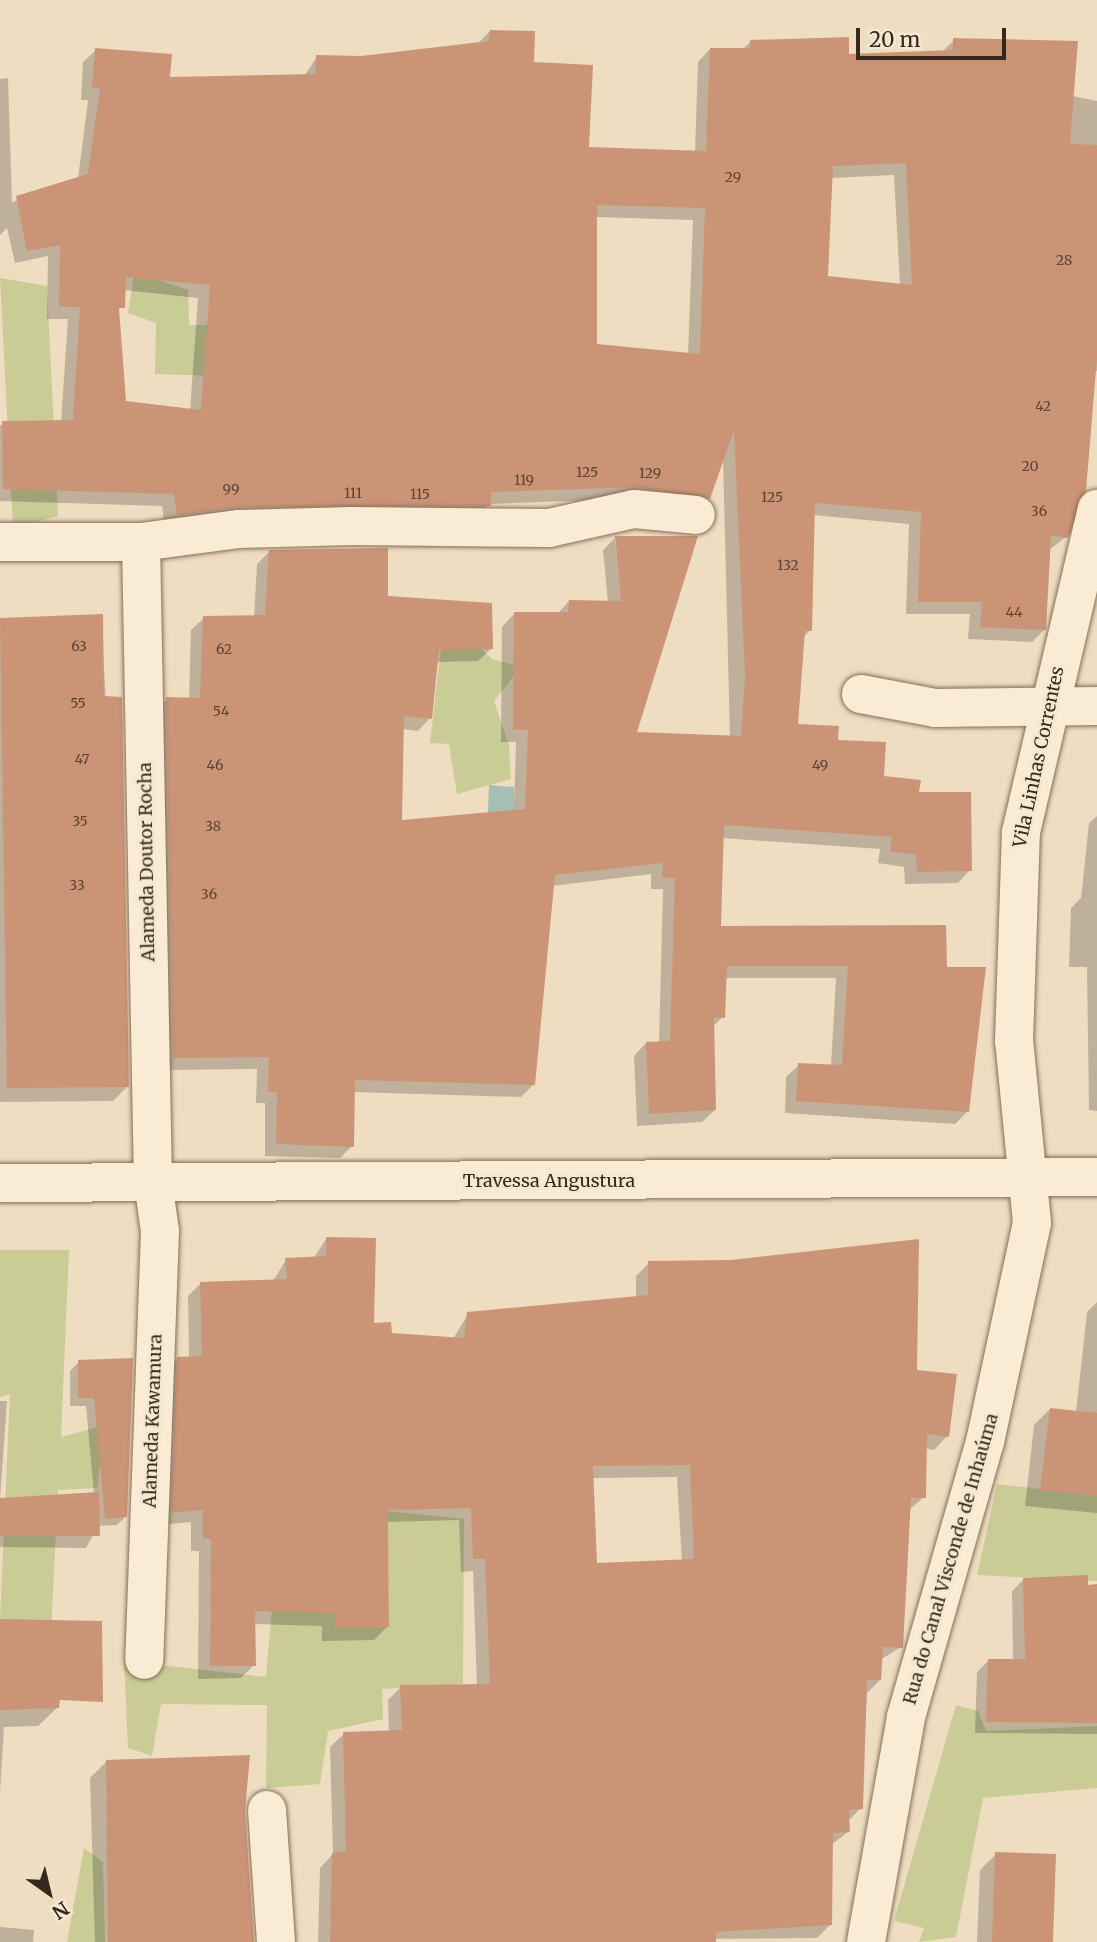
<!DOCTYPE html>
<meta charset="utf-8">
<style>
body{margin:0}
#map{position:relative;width:1097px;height:1942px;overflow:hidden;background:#eeddc1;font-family:Merriweather,serif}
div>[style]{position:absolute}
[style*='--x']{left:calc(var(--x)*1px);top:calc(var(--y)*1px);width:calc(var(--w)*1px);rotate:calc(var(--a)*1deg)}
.green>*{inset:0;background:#c9cc95}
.water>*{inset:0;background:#a4c0b6}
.shadow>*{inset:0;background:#0003}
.building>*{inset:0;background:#cc9477}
.roads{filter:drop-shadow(0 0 2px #876e59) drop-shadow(0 0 2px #876e59)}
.minor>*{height:38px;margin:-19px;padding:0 19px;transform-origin:19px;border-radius:19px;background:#f9ebd4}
.tertiary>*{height:38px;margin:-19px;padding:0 19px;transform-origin:19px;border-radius:19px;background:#f9ebd4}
span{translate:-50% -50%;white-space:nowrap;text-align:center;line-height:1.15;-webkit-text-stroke:6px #f5e8d1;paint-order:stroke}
.number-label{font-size:14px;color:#5c4334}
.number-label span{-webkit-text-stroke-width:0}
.street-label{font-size:18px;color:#37281d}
.north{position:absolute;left:14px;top:1858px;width:70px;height:70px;-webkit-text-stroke:5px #f5e8d1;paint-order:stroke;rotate:146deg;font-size:19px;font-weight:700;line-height:28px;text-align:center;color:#37281d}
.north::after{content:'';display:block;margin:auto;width:24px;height:32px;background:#37281d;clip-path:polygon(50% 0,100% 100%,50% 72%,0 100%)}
.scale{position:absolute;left:856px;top:28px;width:150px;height:32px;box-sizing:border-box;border:4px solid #37281d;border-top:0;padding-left:9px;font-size:21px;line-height:24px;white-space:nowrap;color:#37281d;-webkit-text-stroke:5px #f5e8d1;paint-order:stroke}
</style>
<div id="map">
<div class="green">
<div style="clip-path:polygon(162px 265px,161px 281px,188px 290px,189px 325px,208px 325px,221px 376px,155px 374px,156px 323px,128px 313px,135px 269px)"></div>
<div style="clip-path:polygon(0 278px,47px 286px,58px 516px,13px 528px)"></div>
<div style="clip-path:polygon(442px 639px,477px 645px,492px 659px,521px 667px,494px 701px,509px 745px,511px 779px,457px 794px,449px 744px,430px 743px)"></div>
<div style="clip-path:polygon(0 1250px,69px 1250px,61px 1437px,105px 1425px,97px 1488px,58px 1490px,50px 1654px,0 1619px,10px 1394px,0 1397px)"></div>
<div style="clip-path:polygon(997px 1484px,1097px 1496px,1097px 1581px,977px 1575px)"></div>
<div style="clip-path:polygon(388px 1511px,464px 1519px,463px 1684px,382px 1689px,383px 1719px,328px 1731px,320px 1784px,266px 1788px,267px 1705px,161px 1704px,152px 1756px,128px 1748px,124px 1661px,266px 1677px,276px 1563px,339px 1557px,335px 1628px,389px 1627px)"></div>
<div style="clip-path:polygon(956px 1705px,978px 1711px,986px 1731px,1097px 1726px,1097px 1788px,983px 1798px,956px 1937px,919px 1942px,924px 1928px,894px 1921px)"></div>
<div style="clip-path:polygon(84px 1848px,103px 1862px,105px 1942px,67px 1942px)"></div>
</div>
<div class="water">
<div style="clip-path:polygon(489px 785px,514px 787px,516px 884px,485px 883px)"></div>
</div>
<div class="shadow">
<div style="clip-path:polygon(evenodd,490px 31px,532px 64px,588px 149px,695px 153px,698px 62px,710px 49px,742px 50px,751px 41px,848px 56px,941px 53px,954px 40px,1072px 96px,1097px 101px,1097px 371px,1090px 370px,1066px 537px,1049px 550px,1044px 630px,1032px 642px,968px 639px,970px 614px,906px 614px,909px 524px,813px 515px,810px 630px,803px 638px,796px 725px,836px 742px,882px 777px,917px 794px,970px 870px,958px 883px,905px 884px,904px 867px,878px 863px,880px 849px,722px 838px,719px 928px,945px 969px,967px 1112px,955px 1124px,785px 1113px,786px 1077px,799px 1065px,831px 1066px,836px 978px,724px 978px,723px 1017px,712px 1027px,715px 1110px,702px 1122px,637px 1126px,634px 1056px,646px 1043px,659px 1043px,663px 889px,651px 889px,651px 874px,552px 886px,534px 1084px,521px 1097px,353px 1092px,352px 1146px,340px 1158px,265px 1156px,265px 1103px,256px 1103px,257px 1069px,161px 1070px,154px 711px,167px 699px,189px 699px,191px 630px,204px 618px,254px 617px,257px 564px,269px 552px,491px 649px,478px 661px,436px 662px,430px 718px,418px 731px,402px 729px,401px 822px,514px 812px,516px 742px,501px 742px,502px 627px,514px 614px,557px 614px,569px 601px,608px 602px,603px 550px,615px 538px,635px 734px,730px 737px,723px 458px,709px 498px,696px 511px,622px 499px,489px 504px,477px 517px,165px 527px,162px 506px,0 501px,0 425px,61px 422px,68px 319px,47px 319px,48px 256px,15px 263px,7px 228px,0 235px,0 79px,8px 78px,12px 202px,78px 179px,88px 100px,81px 100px,83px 62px,96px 50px,168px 79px,304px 76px,317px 57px,361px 58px,477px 44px,490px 31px,894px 175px,900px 285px,826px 278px,831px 178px,894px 175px,490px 31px,595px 217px,693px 220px,688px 354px,595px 346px,595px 217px,490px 31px,124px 290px,198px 298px,190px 411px,124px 402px,117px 313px,124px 290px)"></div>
<div style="clip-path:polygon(101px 616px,128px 1086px,113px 1101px,0 1102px,0 620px)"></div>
<div style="clip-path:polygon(1097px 816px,1097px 1111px,1089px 1110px,1087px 967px,1069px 967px,1071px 908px,1081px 898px,1089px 823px)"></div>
<div style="clip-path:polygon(evenodd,326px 1239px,372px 1325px,390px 1334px,453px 1339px,468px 1314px,636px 1298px,636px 1276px,649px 1263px,916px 1371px,947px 1436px,934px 1450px,925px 1448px,924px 1497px,909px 1510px,901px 1647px,880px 1660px,880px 1680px,867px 1693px,861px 1808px,848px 1821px,848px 1832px,831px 1845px,831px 1924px,817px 1938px,318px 1942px,320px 1868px,333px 1854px,330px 1747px,344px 1734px,389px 1732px,388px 1700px,401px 1687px,477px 1686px,473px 1571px,461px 1572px,459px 1520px,386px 1522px,387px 1627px,374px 1640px,322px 1641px,322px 1626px,254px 1624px,254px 1665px,241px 1678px,198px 1679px,199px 1551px,191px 1551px,191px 1522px,159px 1525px,165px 1371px,178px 1358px,189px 1358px,188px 1296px,201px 1283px,273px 1281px,286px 1260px,313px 1259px,326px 1239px,677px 1477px,682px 1562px,596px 1565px,591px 1478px,677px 1477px)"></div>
<div style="clip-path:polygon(1097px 1302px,1097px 1513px,1025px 1506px,1034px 1425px,1050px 1409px,1076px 1412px,1087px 1312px)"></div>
<div style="clip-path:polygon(132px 1360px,126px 1516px,117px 1525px,98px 1526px,86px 1548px,0 1547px,0 1401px,7px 1401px,0 1499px,94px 1494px,86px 1406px,70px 1406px,70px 1371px,79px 1362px)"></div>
<div style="clip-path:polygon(1023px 1580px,1097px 1586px,1097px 1734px,975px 1733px,977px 1672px,988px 1661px,1013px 1661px,1012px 1591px)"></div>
<div style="clip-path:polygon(0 1621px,59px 1694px,58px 1707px,38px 1726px,4px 1727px,0 1793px)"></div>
<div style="clip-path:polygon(107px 1761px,243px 1811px,252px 1942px,95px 1942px,90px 1778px)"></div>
<div style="clip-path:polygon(996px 1854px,1051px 1942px,977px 1942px,980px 1870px)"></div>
<div style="clip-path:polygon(0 1927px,34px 1930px,33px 1942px,0 1942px)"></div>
</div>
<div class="building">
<div style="clip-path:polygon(evenodd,490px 30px,535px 31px,534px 62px,593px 65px,589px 147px,706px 151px,710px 48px,750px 48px,750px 40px,849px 37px,849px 54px,953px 50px,953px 38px,1078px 41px,1070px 144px,1097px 145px,1097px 358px,1086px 491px,1068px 538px,1051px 536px,1046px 630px,980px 627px,982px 602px,918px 602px,921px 512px,815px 503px,812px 631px,805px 631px,798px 724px,839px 726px,838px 740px,886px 742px,884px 776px,921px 780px,919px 792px,971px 792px,972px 871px,917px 872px,916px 855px,890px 851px,892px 837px,724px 825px,721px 926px,946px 925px,947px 967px,986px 967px,969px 1112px,796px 1101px,798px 1063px,842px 1065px,848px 966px,727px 966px,725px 1018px,714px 1017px,716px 1110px,649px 1114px,646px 1042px,670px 1041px,675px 878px,662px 877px,663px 863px,555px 875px,535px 1085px,355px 1080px,354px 1147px,276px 1144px,277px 1092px,268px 1092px,269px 1057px,173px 1058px,166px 697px,200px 698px,203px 616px,265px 615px,269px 550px,388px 548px,388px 596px,492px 603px,493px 649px,439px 650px,432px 719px,404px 716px,402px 820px,525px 809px,528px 730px,513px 730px,514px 612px,568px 612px,569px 600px,621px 601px,615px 536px,698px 536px,637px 732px,741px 736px,745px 675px,734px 430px,710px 499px,636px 487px,491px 492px,491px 506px,238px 507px,177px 515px,174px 494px,3px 489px,2px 421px,73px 420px,80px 307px,59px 307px,60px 245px,27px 251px,16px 196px,88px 174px,100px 88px,92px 88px,95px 48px,172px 54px,170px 77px,315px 74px,316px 55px,361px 56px,489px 41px,490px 30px,906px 163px,912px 285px,828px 276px,833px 166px,906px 163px,490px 30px,597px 205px,705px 208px,700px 354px,597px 344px,597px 205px,490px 30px,126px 277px,210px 285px,201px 410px,126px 401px,119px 308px,125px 308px,126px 277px)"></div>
<div style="clip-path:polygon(103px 614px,104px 696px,122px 697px,129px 1087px,7px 1088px,0 618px)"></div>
<div style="clip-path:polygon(evenodd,326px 1237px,376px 1238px,374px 1323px,391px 1322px,392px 1333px,464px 1338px,467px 1312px,648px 1295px,648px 1261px,731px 1260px,919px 1239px,917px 1370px,957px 1374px,949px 1437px,927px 1434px,926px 1498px,911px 1498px,903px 1648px,883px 1647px,881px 1680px,867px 1680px,863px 1809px,849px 1810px,850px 1832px,833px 1833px,832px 1925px,716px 1932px,716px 1942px,330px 1942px,332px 1853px,346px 1851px,343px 1732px,402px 1730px,400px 1685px,490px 1684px,485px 1559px,473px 1559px,471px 1508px,388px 1510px,389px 1627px,335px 1628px,335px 1613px,255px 1611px,256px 1666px,210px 1666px,211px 1539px,203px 1539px,203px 1510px,171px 1513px,177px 1357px,202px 1356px,200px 1282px,287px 1279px,285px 1258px,326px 1256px,326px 1237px,690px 1465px,694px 1559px,597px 1563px,593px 1466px,690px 1465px)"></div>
<div style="clip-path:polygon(133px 1358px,127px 1517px,105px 1519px,94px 1398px,78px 1398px,78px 1360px)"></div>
<div style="clip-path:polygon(1050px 1408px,1097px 1413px,1097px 1496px,1040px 1490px)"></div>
<div style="clip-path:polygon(99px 1492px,100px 1536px,0 1536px,0 1498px)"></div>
<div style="clip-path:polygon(1088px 1575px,1088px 1585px,1097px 1584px,1097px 1723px,986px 1722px,988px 1659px,1025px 1659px,1023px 1578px)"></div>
<div style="clip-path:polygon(0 1619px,102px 1621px,103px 1702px,60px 1700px,59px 1708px,0 1710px)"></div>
<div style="clip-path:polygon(250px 1755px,245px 1811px,254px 1942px,108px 1942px,106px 1760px)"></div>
<div style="clip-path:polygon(995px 1852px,1056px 1854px,1053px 1942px,992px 1942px)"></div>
</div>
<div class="roads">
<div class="minor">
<div style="--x:0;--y:542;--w:141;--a:0"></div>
<div style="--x:141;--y:542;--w:99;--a:-7.6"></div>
<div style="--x:239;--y:529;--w:113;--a:-1.5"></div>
<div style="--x:352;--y:526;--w:197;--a:0.6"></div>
<div style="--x:549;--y:528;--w:87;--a:-12.6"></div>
<div style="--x:634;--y:509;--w:62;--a:5.5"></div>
<div style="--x:141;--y:542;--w:640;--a:88.93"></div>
<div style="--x:153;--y:1182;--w:49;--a:81.9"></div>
<div style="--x:160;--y:1231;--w:429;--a:92.1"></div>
<div style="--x:861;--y:694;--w:75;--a:10.7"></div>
<div style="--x:935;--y:708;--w:162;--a:-0.7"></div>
<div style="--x:267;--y:1810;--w:132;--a:86.1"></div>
<div style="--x:866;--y:1942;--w:229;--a:-79.9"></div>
<div style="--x:906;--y:1717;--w:286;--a:-74"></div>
<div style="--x:985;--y:1442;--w:224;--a:-77.9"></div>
<div style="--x:1032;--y:1223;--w:183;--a:-95.6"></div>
<div style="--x:1014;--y:1041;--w:209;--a:-88.1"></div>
<div style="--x:1021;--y:832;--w:332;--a:-76.8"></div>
</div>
<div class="tertiary">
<div style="--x:0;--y:1183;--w:1097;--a:-0.31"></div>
</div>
</div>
<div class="number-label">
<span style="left:733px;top:177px">29</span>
<span style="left:1064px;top:260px">28</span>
<span style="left:1043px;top:406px">42</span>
<span style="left:1030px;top:466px">20</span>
<span style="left:587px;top:472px">125</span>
<span style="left:650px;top:473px">129</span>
<span style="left:524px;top:480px">119</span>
<span style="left:231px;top:489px">99</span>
<span style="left:353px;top:493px">111</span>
<span style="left:420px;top:494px">115</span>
<span style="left:772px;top:497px">125</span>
<span style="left:1039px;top:511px">36</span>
<span style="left:788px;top:565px">132</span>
<span style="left:1014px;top:612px">44</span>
<span style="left:79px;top:646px">63</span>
<span style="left:224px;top:649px">62</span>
<span style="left:78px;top:703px">55</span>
<span style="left:221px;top:711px">54</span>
<span style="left:82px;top:759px">47</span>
<span style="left:215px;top:765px">46</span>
<span style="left:820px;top:765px">49</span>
<span style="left:80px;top:821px">35</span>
<span style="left:213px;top:826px">38</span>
<span style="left:77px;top:885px">33</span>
<span style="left:209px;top:894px">36</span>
</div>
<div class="street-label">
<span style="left:1039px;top:757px;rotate:-78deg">Vila Linhas Correntes</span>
<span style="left:147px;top:862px;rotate:-91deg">Alameda Doutor Rocha</span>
<span style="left:549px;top:1181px">Travessa Angustura</span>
<span style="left:153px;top:1421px;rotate:-88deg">Alameda Kawamura</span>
<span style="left:951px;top:1559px;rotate:-74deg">Rua do Canal Visconde de Inhaúma</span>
</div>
<div class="north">N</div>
<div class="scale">20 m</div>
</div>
